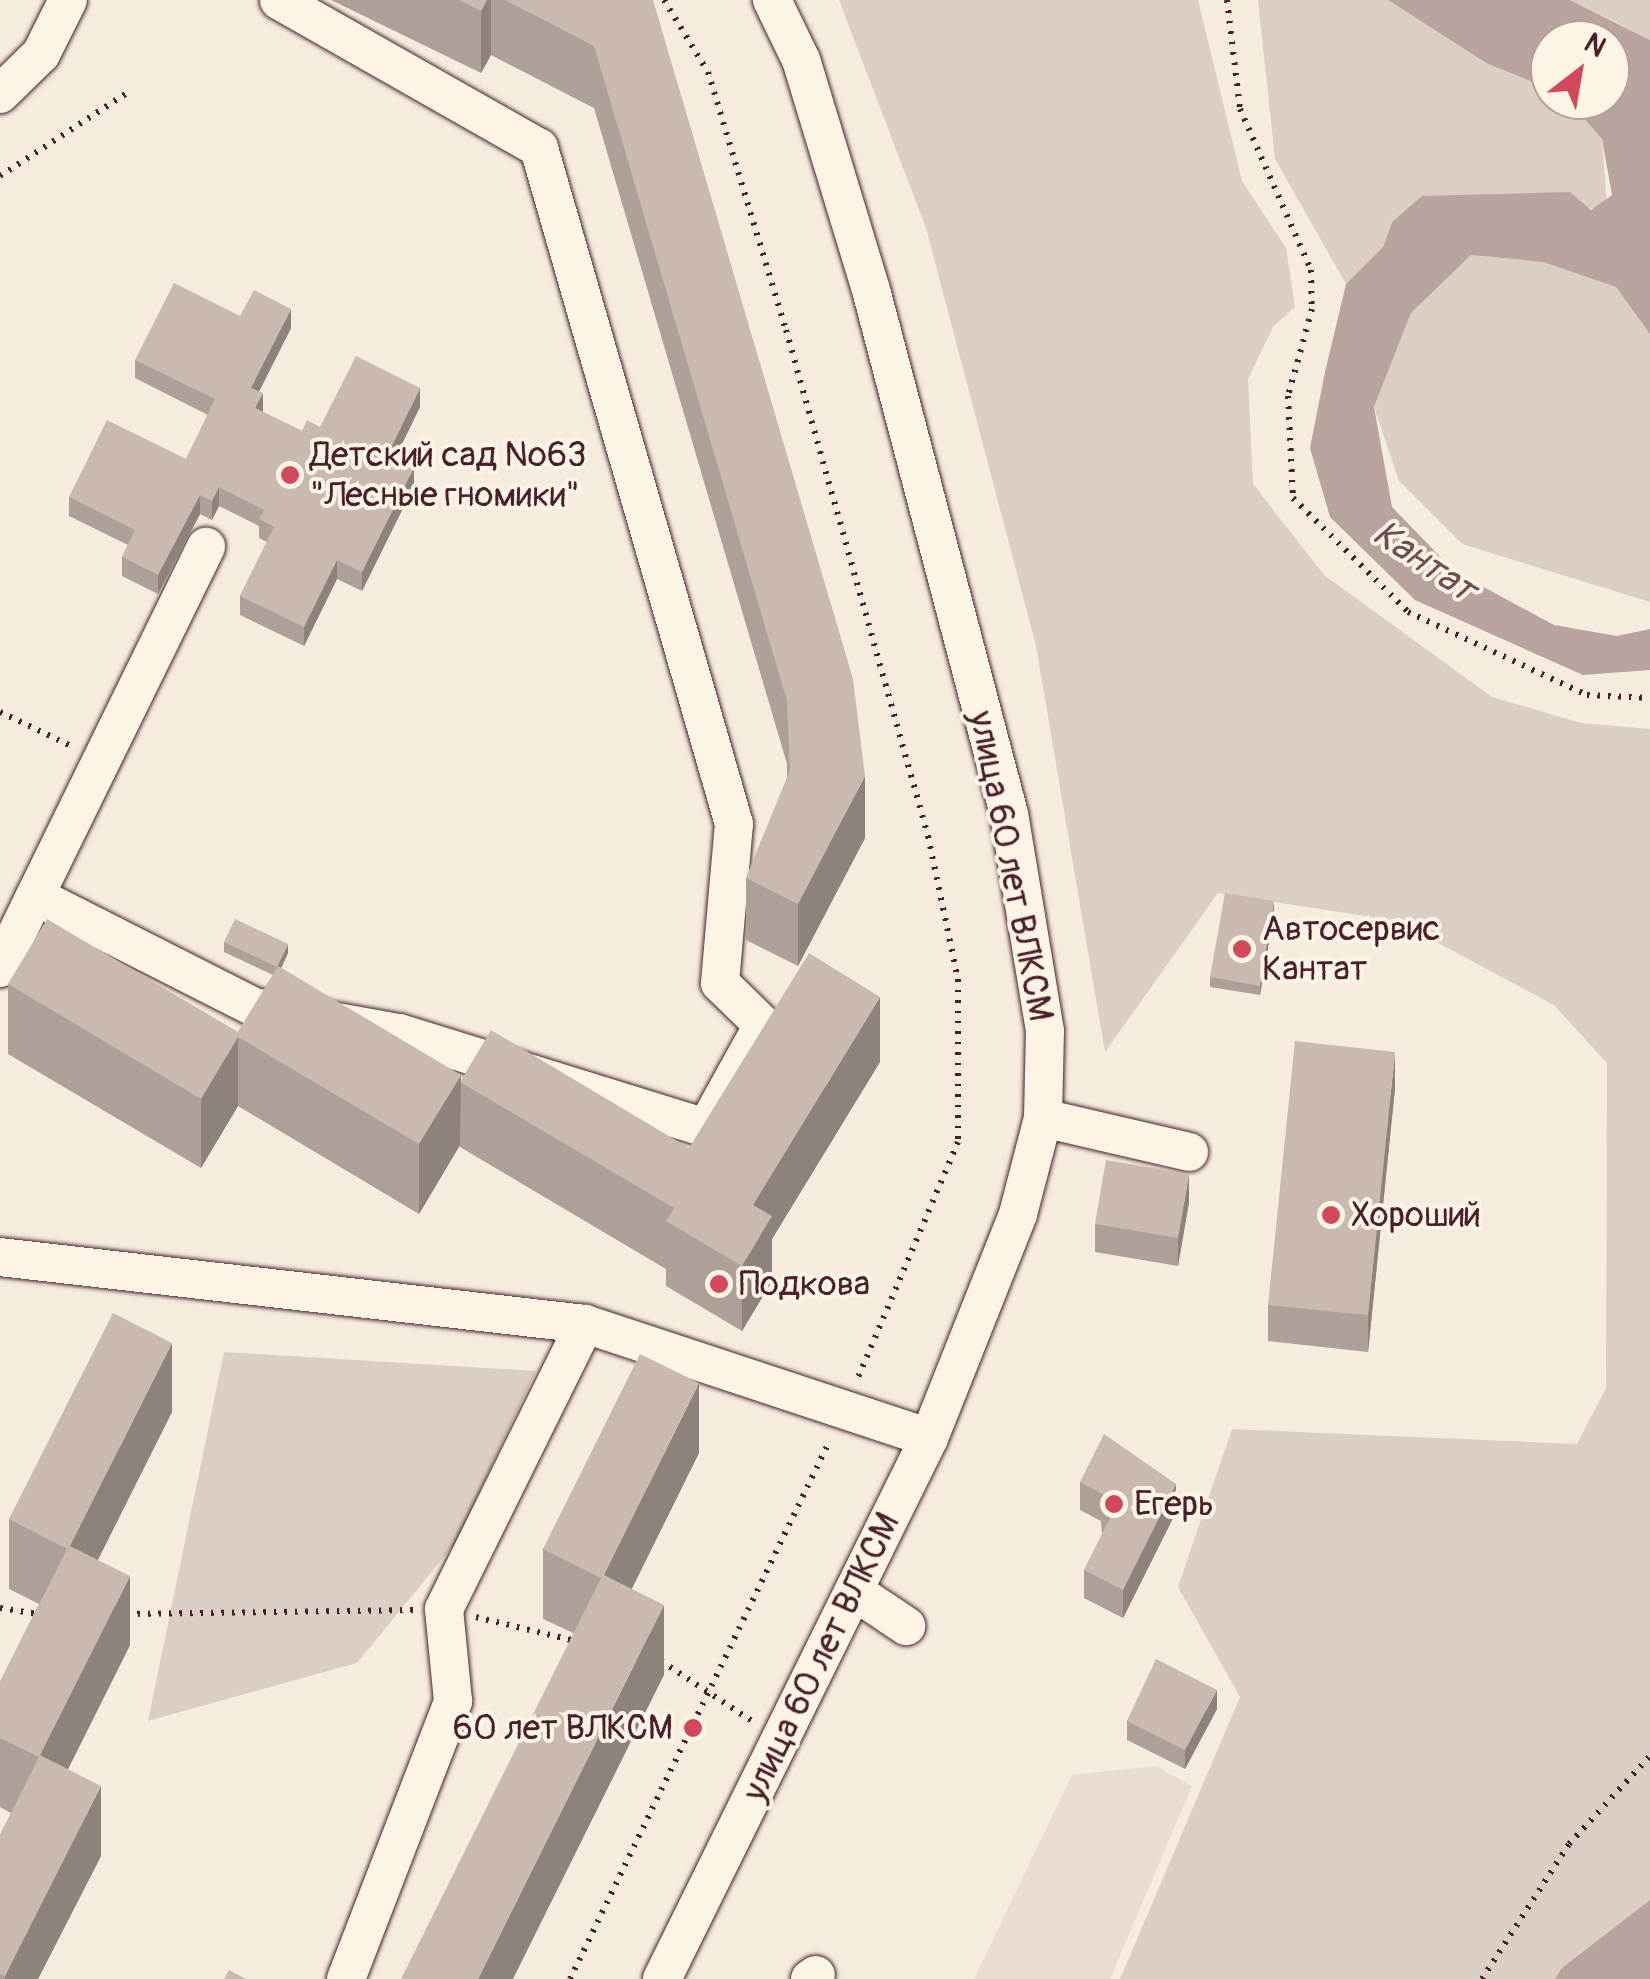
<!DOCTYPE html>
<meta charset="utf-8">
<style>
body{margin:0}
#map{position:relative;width:1650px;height:1979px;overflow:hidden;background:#f5ecde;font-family:Pangolin,sans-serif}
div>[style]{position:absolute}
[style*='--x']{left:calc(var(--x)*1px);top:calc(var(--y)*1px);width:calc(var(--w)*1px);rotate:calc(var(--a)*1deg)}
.built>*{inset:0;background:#e8ddd0}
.green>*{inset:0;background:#dbcec4}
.water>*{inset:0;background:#b8a39e}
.path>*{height:6px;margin-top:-3px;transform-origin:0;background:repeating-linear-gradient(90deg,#4a1f2b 0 2.5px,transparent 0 10.5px)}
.roads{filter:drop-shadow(0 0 2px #4a1f2b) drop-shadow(0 0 2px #4a1f2b)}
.minor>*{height:38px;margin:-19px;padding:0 19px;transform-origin:19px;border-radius:19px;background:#fcf5e5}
.wall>*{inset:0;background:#ae9f98}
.shaded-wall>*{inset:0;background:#8d827c}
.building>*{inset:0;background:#cab9b1}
.dots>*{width:28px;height:28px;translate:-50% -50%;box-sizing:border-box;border:5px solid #fcf5e5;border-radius:50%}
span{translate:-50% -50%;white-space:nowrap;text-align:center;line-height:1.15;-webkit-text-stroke:8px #fcf5e5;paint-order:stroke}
.poi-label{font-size:35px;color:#4a1f2b}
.left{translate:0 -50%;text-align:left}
.right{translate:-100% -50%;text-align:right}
.street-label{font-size:35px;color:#4a1f2b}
.water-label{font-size:38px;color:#704d53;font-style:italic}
.north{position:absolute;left:1530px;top:20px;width:100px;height:100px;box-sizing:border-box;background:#fcf5e5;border:2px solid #b59f9b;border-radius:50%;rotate:31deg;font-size:28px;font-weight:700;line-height:40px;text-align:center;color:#4a1f2b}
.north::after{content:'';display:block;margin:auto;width:35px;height:45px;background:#d1495b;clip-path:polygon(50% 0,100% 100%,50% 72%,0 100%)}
</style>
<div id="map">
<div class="built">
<div style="clip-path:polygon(1156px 1766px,1192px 1786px,1110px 1979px,974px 1979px,1072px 1775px)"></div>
</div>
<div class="green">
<div style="clip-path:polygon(839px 0,1198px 0,1242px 181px,1286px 248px,1295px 307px,1273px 327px,1248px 379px,1253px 484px,1324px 575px,1492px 697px,1581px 723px,1650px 729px,1650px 1900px,1555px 1979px,1120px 1979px,1240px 1697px,1178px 1587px,1232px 1429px,1577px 1444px,1606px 1388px,1607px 1063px,1554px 1005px,1397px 921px,1218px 893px,1105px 1052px,1036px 646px,926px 228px)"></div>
<div style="clip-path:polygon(1258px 0,1388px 0,1486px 63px,1550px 89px,1550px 100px,1587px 113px,1602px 139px,1607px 207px,1392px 222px,1383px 247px,1346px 284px,1275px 159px)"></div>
<div style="clip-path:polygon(1570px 0,1650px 0,1650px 40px,1618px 23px)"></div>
<div style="clip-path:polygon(1471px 255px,1543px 262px,1616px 287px,1650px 334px,1650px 602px,1462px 544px,1399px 481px,1374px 407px,1411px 313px)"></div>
<div style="clip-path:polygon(224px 1352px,536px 1371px,456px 1542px,357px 1663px,148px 1721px)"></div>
</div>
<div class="water">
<div style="clip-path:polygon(1388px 0,1570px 0,1650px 40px,1650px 334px,1616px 287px,1543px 262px,1471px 255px,1411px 313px,1374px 407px,1392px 507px,1454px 571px,1554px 625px,1617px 636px,1650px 629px,1650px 670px,1583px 675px,1415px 600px,1330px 517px,1310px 448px,1325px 372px,1346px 284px,1383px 247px,1392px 222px,1422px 196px,1570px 192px,1591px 210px,1612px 195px,1602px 139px,1568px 100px,1610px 100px,1610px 40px,1550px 40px,1550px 89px,1486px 63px)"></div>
<div style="clip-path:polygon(1650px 1900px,1650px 1979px,1555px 1979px,1562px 1968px)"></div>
</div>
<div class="path">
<div style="--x:664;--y:0;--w:84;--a:58.6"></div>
<div style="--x:708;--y:72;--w:270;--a:73.2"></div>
<div style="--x:786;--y:330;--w:526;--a:74.32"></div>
<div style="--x:928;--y:836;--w:146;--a:78.2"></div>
<div style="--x:958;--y:979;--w:163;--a:90"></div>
<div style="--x:958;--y:1142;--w:256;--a:113"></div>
<div style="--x:1227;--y:0;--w:110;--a:83.2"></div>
<div style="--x:1240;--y:109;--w:176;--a:66.2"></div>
<div style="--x:1311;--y:270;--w:39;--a:89"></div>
<div style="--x:1312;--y:309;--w:90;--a:105.4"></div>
<div style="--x:1288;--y:396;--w:102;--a:87.2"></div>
<div style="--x:1293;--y:498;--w:162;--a:44.7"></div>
<div style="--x:1408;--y:612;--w:197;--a:24.9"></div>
<div style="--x:1587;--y:695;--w:63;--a:2.7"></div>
<div style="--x:0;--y:176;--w:155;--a:-33.2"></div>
<div style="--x:0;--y:712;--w:79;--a:25.6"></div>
<div style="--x:0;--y:1608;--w:38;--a:9"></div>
<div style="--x:127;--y:1614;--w:287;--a:-0.8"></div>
<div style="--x:476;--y:1617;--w:102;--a:13.6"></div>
<div style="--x:661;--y:1661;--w:113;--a:33.4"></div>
<div style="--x:570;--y:1979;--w:598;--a:-64.25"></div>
<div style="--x:1482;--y:1979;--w:161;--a:-57.2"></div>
<div style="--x:1569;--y:1844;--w:120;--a:-47.4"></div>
</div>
<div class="roads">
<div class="minor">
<div style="--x:0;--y:94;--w:57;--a:-44.3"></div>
<div style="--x:41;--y:54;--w:60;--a:-63.4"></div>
<div style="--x:35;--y:896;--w:389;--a:-63.9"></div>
<div style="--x:0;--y:968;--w:80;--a:-64.1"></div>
<div style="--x:35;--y:896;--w:246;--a:26.9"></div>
<div style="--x:254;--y:1007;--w:147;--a:10.2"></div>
<div style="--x:399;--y:1033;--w:321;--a:17.2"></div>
<div style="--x:706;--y:1128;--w:118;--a:-61"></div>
<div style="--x:763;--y:1025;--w:60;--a:-135.7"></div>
<div style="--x:720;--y:983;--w:160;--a:-85"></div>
<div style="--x:734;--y:824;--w:704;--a:-106.09"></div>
<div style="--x:539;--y:148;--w:299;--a:-150.4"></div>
<div style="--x:1043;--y:1118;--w:150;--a:13.1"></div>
<div style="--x:0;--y:1257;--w:589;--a:6.53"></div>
<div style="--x:585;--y:1324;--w:362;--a:18.3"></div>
<div style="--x:854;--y:1591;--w:63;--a:33.9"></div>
<div style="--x:346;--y:1979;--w:298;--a:-68.9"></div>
<div style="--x:453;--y:1701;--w:92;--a:-95.6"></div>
<div style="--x:444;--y:1609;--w:318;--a:-63.7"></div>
<div style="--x:662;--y:1979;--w:603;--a:-63.73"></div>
<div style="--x:929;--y:1438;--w:241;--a:-68.3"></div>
<div style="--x:1018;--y:1214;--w:99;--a:-75.4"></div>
<div style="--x:1043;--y:1118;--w:87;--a:-88.7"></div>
<div style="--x:1045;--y:1031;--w:220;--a:-99.4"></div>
<div style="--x:1009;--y:814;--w:542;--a:-104.75"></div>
<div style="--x:871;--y:290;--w:240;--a:-106.9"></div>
<div style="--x:801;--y:60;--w:67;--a:-115.8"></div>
<div style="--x:810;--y:1979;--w:7;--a:-34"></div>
</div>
</div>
<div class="wall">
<div style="clip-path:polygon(331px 0,653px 0,865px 838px,798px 966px,746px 940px,746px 878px,787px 778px,787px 764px,594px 108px,491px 55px,481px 73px)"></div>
<div style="clip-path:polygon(240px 316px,291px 328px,259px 392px,263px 412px,302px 431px,420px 407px,395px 458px,414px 486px,362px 591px,337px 579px,304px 646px,240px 615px,240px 596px,267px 542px,259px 538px,259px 526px,219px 506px,212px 520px,200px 514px,158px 594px,122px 576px,122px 557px,128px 545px,69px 516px,69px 497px,186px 459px,208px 415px,135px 378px,135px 360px)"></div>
<div style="clip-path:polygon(1274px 911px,1260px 995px,1210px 987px,1210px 977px)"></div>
<div style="clip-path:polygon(224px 942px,288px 953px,281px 968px,461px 1081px,689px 1148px,880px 1062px,772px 1239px,772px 1281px,742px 1331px,666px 1286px,666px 1269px,460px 1147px,460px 1145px,419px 1214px,238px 1106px,201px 1168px,8px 1054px,8px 984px,238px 1032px,273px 975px,224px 952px)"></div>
<div style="clip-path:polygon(1395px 1088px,1368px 1352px,1268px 1341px,1268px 1305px)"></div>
<div style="clip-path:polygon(1189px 1202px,1178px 1266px,1095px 1252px,1095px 1224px)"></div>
<div style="clip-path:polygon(172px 1412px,98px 1560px,130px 1645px,68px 1769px,101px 1856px,38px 1979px,0 1979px,0 1835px,11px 1813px,0 1807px,0 1682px,39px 1604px,9px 1589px,9px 1519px)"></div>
<div style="clip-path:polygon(699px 1453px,632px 1589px,664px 1675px,543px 1619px,543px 1549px)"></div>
<div style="clip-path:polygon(1080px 1482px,1176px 1512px,1123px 1618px,1084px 1598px,1084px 1570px,1102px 1535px,1101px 1521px,1080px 1510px)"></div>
<div style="clip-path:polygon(1217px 1709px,1185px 1769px,1127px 1740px,1127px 1721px)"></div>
</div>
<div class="shaded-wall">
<div style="clip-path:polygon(487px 0,491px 0,491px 55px,481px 73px,481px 11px)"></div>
<div style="clip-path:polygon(291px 309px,291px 328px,251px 407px,251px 388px)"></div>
<div style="clip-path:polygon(420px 388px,420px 407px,388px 473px,388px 454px)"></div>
<div style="clip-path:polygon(263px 393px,263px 412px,255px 408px)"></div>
<div style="clip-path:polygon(414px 467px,414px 486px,362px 591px,362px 572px)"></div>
<div style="clip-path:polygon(219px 487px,219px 506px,212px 520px,212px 501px)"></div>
<div style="clip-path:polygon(200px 495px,200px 514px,158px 594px,158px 575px)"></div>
<div style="clip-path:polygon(337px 560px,337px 579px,304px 646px,304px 627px)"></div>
<div style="clip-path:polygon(865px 776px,865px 838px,798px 966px,798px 904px)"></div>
<div style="clip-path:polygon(1274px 901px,1274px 911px,1260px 995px,1260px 986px)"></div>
<div style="clip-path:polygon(288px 944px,288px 953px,277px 977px,277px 967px)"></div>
<div style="clip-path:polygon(880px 997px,880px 1062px,772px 1239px,772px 1281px,742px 1331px,742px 1266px,753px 1205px)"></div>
<div style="clip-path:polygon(238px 1037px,238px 1106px,201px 1168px,201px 1099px)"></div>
<div style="clip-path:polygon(1395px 1052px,1395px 1088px,1368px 1352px,1368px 1315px)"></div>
<div style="clip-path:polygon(461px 1075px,460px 1145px,419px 1214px,419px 1144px)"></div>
<div style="clip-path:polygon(1189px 1174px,1189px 1202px,1178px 1266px,1178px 1238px)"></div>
<div style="clip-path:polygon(172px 1343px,172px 1412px,70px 1615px,70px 1546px)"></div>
<div style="clip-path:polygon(699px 1383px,699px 1453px,604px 1644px,604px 1575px)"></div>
<div style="clip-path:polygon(1176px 1484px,1176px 1512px,1123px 1618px,1123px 1590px)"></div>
<div style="clip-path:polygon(130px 1576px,130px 1645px,39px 1827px,39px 1757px)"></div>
<div style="clip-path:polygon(664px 1605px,664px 1675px,513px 1979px,478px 1979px)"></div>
<div style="clip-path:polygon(1217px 1690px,1217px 1709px,1185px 1769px,1185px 1750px)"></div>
<div style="clip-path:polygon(101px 1786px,101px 1856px,38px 1979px,5px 1979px,5px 1976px)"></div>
</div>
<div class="building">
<div style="clip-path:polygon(459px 0,487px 0,481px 11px)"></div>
<div style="clip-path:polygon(505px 0,653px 0,853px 679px,865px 776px,798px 904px,746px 878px,790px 771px,787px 701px,594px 46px)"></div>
<div style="clip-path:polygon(174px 283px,240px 316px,254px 290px,291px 309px,251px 388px,263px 393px,255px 408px,302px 431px,307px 420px,320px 427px,356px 356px,420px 388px,388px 454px,414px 467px,362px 572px,337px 560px,304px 627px,240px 596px,274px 527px,259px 519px,264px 510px,219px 487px,212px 501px,200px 495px,158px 575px,122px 557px,135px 530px,69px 497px,107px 420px,186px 459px,215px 399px,135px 360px)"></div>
<div style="clip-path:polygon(1225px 893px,1274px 901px,1260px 986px,1210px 977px)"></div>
<div style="clip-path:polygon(47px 919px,238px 1032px,278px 966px,461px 1075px,419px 1144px,238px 1037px,201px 1099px,8px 984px)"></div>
<div style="clip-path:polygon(235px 919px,288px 944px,277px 967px,224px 942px)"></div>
<div style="clip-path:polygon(809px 953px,880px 997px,753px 1205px,772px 1216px,742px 1266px,666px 1221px,674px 1208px,460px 1082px,491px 1030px,689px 1148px)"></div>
<div style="clip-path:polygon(1295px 1041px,1395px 1052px,1368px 1315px,1268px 1305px)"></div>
<div style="clip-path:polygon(1106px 1160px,1189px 1174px,1178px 1238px,1095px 1224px)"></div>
<div style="clip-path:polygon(113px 1313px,172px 1343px,70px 1546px,130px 1576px,39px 1757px,0 1738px,0 1682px,67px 1549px,9px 1519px)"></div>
<div style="clip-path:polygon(640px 1354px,699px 1383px,604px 1575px,664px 1605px,478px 1979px,401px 1979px,601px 1578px,543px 1549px)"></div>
<div style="clip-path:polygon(1104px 1434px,1176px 1484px,1123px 1590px,1084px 1570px,1113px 1512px,1101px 1506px,1106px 1496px,1080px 1482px)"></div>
<div style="clip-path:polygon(1156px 1659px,1217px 1690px,1185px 1750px,1127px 1721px)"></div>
<div style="clip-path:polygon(40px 1755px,101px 1786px,5px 1976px,0 1974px,0 1835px)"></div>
<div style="clip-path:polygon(229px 1970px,246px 1979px,224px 1979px)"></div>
</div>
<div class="dots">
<div style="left:290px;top:475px;background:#d1495b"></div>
<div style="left:1242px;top:949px;background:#d1495b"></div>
<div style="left:1331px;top:1215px;background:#d1495b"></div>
<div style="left:719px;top:1284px;background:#d1495b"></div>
<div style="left:1114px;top:1504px;background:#d1495b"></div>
<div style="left:693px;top:1728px;background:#d1495b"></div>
</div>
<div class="poi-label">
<span class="left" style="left:310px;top:475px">Детский сад №63<br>"Лесные гномики"</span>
<span class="left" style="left:1262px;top:949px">Автосервис<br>Кантат</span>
<span class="left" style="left:1351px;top:1215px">Хороший</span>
<span class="left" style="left:739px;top:1284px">Подкова</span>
<span class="left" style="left:1134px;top:1504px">Егерь</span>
<span class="right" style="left:673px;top:1728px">60 лет ВЛКСМ</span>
</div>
<div class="street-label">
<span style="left:1011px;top:866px;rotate:79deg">улица 60 лет ВЛКСМ</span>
<span style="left:821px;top:1657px;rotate:-64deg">улица 60 лет ВЛКСМ</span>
</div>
<div class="water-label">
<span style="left:1424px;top:562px;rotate:34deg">Кантат</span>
</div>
<div class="north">N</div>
</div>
